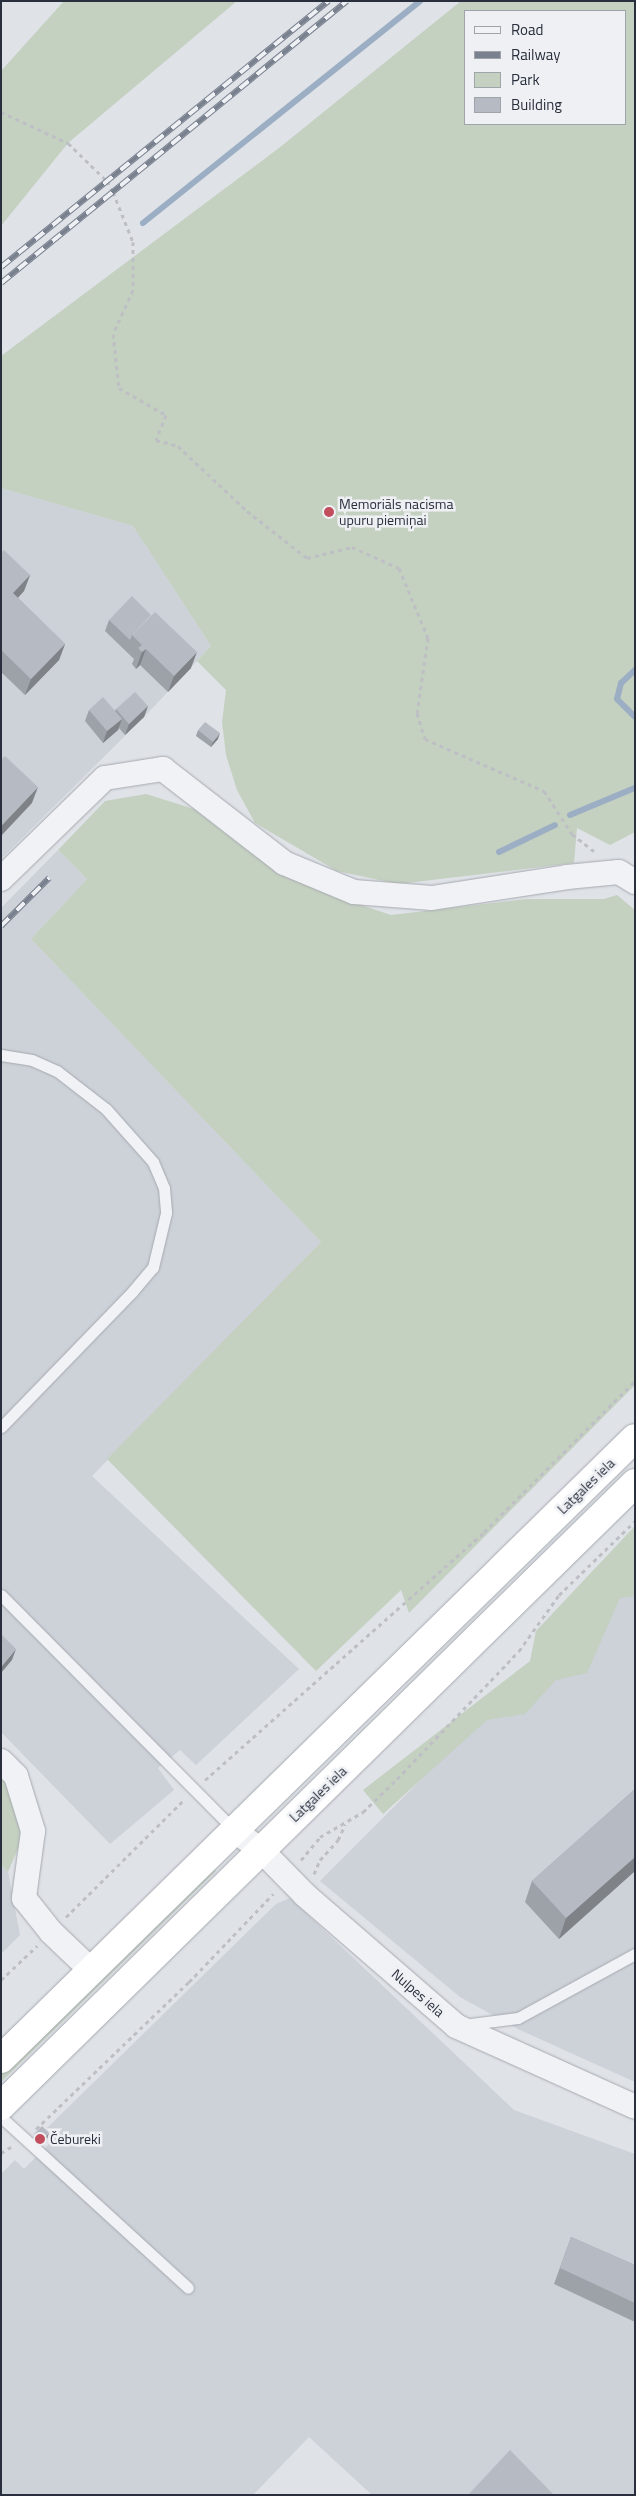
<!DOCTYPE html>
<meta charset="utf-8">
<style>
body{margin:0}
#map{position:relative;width:636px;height:2496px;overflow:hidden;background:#dfe2e7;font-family:"Titillium Web",sans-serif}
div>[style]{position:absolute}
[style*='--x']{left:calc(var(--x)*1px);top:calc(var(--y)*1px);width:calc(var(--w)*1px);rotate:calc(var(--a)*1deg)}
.built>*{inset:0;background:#cdd1d8}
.green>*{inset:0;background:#c4d0c0}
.stream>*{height:6px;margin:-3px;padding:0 3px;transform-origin:3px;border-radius:3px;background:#9caec4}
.path>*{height:3px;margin-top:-1.5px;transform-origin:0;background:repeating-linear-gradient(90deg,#bdbfc5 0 4px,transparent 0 8px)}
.roads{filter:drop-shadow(0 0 1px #a5a9b0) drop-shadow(0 0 1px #a5a9b0)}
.lane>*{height:11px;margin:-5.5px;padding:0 5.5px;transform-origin:5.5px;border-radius:5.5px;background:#f1f2f5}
.street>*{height:24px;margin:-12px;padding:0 12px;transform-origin:12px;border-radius:12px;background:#f1f2f5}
.highway>*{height:28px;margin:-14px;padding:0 14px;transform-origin:14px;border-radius:14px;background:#fff}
.rail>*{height:5.5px;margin-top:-2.75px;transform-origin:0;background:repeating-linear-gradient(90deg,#eef0f4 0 11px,#79818f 0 22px);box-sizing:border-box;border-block:1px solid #79818f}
.wall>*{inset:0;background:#9da1a8}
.shaded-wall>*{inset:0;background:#7f8388}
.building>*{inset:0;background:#b6bbc3}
.dots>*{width:14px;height:14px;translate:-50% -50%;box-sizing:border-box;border:2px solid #eef0f4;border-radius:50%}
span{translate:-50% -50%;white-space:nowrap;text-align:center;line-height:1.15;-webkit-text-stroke:5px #eef0f4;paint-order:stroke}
.poi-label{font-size:14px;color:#292f3c}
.left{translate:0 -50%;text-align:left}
.street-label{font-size:14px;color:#292f3c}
.frame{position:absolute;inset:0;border:2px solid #292f3c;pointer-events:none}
.legend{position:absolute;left:464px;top:10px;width:162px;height:115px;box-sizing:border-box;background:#eef0f4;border:1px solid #9fa3aa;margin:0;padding:6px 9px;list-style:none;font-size:15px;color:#292f3c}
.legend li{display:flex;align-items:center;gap:10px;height:25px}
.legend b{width:25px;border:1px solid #9fa3aa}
</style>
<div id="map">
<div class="built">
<div style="clip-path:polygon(1px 488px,133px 526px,211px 646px,144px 717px,1px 859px)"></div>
<div style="clip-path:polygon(58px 850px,87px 879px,31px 939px,321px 1242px,92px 1476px,299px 1669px,196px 1765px,180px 1750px,158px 1768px,174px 1790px,110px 1844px,1px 1732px,1px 908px)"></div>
<div style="clip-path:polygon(635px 1565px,635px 2082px,520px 2030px,460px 1997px,320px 1881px)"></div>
<div style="clip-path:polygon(1px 1865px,8px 1872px,20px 1935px,1px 1954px)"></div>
<div style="clip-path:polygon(290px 1898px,514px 2110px,635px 2154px,635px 2495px,372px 2495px,309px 2437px,253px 2495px,1px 2495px,1px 2174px,15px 2160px,24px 2169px,55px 2138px,46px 2129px,276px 1904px)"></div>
</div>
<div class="green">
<div style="clip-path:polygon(64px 1px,237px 1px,68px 143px,1px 226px,1px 71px)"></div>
<div style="clip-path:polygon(evenodd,461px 1px,635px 1px,635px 832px,610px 845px,577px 828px,574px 863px,398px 884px,337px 871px,255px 823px,237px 790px,226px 755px,222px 722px,226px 690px,197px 661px,211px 646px,133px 526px,1px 488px,1px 356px,279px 148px,461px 1px,465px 11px,625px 11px,625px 124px,465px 124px,465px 11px)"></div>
<div style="clip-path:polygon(146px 794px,194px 809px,256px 857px,325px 893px,391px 915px,527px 899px,604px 899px,617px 895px,635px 910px,635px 1385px,409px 1613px,401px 1590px,316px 1671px,107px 1459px,321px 1242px,31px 939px,87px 879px,58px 850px,105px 801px)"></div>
<div style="clip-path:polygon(635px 1526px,635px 1596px,620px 1598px,587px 1673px,556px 1680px,525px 1714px,487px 1720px,383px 1814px,363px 1790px,530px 1661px,536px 1631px)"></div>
<div style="clip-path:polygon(1px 1771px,25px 1832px,8px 1872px,1px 1865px)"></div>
<div style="clip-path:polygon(208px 1863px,216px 1871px,1px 2082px,1px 2065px)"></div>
</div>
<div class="stream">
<div style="--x:143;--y:223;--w:355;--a:-38.7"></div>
<div style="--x:635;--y:670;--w:19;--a:137"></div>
<div style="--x:621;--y:683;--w:16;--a:104"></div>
<div style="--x:617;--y:699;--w:25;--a:45"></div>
<div style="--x:570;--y:815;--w:70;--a:-22.6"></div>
<div style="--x:499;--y:852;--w:62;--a:-25.7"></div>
</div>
<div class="path">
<div style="--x:1;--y:112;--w:74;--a:24.8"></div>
<div style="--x:68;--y:143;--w:54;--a:44.3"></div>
<div style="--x:107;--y:181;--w:13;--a:61"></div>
<div style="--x:113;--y:192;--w:54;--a:68.2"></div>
<div style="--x:133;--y:242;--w:48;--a:90"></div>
<div style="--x:133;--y:290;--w:48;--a:114.4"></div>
<div style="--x:113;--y:334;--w:54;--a:83.7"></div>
<div style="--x:119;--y:388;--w:54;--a:29.9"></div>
<div style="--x:166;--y:415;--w:27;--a:112"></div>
<div style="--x:156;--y:440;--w:23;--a:15"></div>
<div style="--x:178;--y:446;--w:95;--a:43.3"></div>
<div style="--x:247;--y:511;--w:76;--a:38.1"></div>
<div style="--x:307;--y:558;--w:46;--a:-13.7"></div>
<div style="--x:352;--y:547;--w:51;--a:24.1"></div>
<div style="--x:399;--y:568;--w:76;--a:67.5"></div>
<div style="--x:428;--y:638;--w:76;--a:98.3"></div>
<div style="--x:417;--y:713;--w:27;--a:73"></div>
<div style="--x:425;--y:739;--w:130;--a:23.6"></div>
<div style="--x:544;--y:791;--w:51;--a:56.9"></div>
<div style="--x:572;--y:834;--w:31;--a:38"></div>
<div style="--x:205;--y:1780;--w:373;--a:-41.6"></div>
<div style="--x:484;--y:1532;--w:214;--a:-45"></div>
<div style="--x:301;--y:1860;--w:30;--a:-50"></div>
<div style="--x:320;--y:1837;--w:50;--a:-30.2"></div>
<div style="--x:363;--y:1812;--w:47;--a:-44.1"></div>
<div style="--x:397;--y:1779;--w:177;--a:-46.4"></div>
<div style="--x:519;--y:1651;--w:69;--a:-54.5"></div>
<div style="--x:559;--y:1595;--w:106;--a:-44.2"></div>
<div style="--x:314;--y:1874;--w:15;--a:-67"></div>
<div style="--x:320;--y:1860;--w:27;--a:-48"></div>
<div style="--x:338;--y:1840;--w:17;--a:-65"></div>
<div style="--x:66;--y:1917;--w:166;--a:-44.8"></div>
<div style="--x:1;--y:1980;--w:50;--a:-43.4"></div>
<div style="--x:36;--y:2129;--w:212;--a:-43.9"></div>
<div style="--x:189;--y:1982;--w:122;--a:-46.3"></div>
<div style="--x:1;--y:2153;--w:12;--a:-31"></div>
</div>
<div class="roads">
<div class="lane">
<div style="--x:1;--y:1055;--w:31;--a:9"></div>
<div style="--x:32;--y:1060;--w:27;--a:24"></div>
<div style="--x:57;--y:1071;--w:62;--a:37.8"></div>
<div style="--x:106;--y:1109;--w:71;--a:48.4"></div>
<div style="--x:153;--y:1162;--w:28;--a:67"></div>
<div style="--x:164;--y:1188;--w:25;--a:85"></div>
<div style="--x:166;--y:1213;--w:56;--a:103.5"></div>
<div style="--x:153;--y:1267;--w:33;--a:130"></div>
<div style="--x:132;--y:1292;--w:188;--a:134.1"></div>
<div style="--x:1;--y:1595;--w:331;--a:45.2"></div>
<div style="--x:463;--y:2025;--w:55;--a:-7.3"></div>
<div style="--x:518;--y:2018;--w:133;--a:-28.7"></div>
<div style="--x:1;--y:2117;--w:253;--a:42.4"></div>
</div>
<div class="street">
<div style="--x:1;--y:879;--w:145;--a:-44.2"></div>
<div style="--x:105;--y:778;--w:59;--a:-8.8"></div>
<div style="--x:163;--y:769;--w:153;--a:37.8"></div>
<div style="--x:284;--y:863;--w:76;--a:22.5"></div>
<div style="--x:354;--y:892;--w:78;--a:4.4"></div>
<div style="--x:432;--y:898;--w:137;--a:-8.8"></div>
<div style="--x:567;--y:877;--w:52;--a:-5.5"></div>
<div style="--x:619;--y:872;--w:19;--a:32"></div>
<div style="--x:1;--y:1761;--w:21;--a:45"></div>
<div style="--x:16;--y:1776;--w:58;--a:72.8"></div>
<div style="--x:33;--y:1831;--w:68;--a:97.7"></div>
<div style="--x:24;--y:1898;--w:43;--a:51.5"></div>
<div style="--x:51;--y:1932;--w:57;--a:43.6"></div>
<div style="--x:234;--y:1830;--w:34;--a:37"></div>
<div style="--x:261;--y:1850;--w:63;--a:45.6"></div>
<div style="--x:305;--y:1895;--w:200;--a:40.9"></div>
<div style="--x:456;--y:2026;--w:196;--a:24.3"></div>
</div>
<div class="highway">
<div style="--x:1;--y:2059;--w:887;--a:-44.41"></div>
<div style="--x:1;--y:2106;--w:889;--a:-44.5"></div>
</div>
</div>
<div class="rail">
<div style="--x:1;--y:267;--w:422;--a:-39.1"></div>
<div style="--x:1;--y:283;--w:446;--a:-39.2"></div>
<div style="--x:1;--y:926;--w:68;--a:-45"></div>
</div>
<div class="wall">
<div style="clip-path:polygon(1px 553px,30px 575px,24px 591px,18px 598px,65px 644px,59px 660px,25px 695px,1px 672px)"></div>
<div style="clip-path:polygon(109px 620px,191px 668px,168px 692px,140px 665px,136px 669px,132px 664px,134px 659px,105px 631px)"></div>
<div style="clip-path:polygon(148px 706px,144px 717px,125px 735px,119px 728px,118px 730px,103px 743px,85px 721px,89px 710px,115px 711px,116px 709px)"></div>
<div style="clip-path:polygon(198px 730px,218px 739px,211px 747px,196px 736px)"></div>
<div style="clip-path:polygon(635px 1789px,635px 1871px,559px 1939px,525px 1902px,532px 1881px)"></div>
<div style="clip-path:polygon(35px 2133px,47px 2139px,40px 2146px,33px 2138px)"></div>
<div style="clip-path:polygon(571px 2237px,635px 2265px,635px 2322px,554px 2284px)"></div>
</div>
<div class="shaded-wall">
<div style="clip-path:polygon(30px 575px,24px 591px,7px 609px,13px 593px)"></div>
<div style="clip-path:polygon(65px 644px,59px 660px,25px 695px,31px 679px)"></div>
<div style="clip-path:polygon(146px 649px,140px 665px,136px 669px,142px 652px)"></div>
<div style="clip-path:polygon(197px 652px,191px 668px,168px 692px,174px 676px)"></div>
<div style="clip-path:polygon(148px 706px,144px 717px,125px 735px,129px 724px)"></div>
<div style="clip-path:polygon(122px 719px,118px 730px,103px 743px,107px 731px)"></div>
<div style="clip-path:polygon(220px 733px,218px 739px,211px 747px,213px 742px)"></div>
<div style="clip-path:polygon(38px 787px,32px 803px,1px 836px,1px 826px)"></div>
<div style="clip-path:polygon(16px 1649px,12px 1660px,1px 1673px,1px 1667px)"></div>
<div style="clip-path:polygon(635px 1857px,635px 1871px,559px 1939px,566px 1918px)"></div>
<div style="clip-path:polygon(49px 2133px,47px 2139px,40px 2146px,43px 2140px)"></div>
</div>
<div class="building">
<div style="clip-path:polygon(4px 550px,30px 575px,13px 593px,65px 644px,31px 679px,1px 650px,1px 553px)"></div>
<div style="clip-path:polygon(132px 596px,151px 615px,132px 635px,130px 640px,109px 620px)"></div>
<div style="clip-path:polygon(155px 612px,197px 652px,174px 676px,146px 649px,142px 652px,138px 648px,142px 645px,132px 635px)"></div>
<div style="clip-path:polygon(135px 692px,148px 706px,129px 724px,116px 709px)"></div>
<div style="clip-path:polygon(103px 697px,122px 719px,107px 731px,89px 710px)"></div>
<div style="clip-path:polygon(205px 722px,220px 733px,213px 742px,198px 730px)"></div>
<div style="clip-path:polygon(5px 756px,38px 787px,1px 826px,1px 760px)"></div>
<div style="clip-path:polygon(1px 1634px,16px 1649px,1px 1667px)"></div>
<div style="clip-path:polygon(635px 1789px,635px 1857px,566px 1918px,532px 1881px)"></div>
<div style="clip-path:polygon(42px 2126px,49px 2133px,43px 2140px,35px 2133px)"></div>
<div style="clip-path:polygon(571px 2237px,635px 2265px,635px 2303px,560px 2268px)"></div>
<div style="clip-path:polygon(510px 2450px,554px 2495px,468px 2495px)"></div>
</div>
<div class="dots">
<div style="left:329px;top:512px;background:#c24d5c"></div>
<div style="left:40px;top:2139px;background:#c24d5c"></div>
</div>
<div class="poi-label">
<span class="left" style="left:339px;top:512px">Memoriāls nacisma<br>upuru piemiņai</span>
<span class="left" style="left:50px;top:2139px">Čebureki</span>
</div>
<div class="street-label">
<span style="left:586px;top:1486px;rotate:-44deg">Latgales iela</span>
<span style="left:318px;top:1794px;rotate:-44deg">Latgales iela</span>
<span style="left:418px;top:1993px;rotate:41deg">Nulpes iela</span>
</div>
<div class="frame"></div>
<ul class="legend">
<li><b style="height:6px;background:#f1f2f5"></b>Road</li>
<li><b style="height:6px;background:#79818f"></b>Railway</li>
<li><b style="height:14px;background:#c4d0c0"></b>Park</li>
<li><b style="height:14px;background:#b6bbc3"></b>Building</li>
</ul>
</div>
